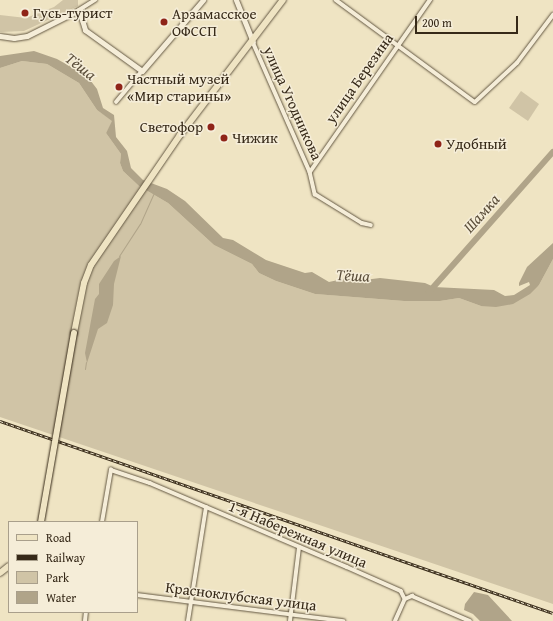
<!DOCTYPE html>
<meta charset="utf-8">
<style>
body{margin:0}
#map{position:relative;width:553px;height:621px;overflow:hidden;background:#efe4c3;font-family:"Gentium Book Plus",serif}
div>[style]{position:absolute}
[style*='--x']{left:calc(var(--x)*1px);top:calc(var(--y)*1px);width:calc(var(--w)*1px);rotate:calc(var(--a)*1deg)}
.green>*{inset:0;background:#d0c4a6}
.water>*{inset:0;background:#b0a489}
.stream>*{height:1px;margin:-0.5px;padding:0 0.5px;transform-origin:0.5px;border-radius:0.5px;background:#b0a489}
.river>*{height:6px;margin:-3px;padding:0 3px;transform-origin:3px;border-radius:3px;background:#b0a489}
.roads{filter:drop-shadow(0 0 1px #645843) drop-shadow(0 0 1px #645843)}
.street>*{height:3.5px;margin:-1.75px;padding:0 1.75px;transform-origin:1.75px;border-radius:1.75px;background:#f5edd8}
.secondary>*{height:5px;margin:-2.5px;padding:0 2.5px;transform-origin:2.5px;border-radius:2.5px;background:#f5edd8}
.primary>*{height:6px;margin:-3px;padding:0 3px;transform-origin:3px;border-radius:3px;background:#efe4c3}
.rail>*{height:2.5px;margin-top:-1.25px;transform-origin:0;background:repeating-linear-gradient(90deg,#f5edd8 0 3px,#362918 0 6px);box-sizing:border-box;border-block:1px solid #362918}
.bridges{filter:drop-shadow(0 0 1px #362918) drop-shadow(0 0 1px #362918)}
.primary-bridge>*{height:6px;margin:-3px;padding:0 3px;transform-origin:3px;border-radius:3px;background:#efe4c3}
.dots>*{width:11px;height:11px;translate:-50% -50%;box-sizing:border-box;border:2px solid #f5edd8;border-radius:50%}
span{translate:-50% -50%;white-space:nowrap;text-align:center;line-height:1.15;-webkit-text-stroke:3px #f5edd8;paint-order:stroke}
.poi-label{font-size:15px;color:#362918}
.left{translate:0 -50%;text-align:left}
.right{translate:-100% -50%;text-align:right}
.street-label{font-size:15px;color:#362918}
.water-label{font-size:16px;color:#5b4e3a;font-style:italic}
.legend{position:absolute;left:8px;top:521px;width:130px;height:92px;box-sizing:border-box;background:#f5edd8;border:1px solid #a99f8b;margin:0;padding:5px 7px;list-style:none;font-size:12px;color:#362918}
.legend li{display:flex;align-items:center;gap:8px;height:20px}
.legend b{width:20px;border:1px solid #a99f8b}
.scale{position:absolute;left:415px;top:16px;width:103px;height:18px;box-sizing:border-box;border:2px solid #362918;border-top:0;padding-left:5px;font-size:12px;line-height:14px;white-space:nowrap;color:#362918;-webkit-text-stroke:3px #f5edd8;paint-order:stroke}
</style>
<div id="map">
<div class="green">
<div style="clip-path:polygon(63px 0,78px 0,78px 6px,24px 31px,0 32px,0 15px,26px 18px,54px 7px)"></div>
<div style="clip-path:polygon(22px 61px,47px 64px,79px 83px,97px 110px,113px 121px,106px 133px,121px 154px,120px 163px,123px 171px,139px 186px,168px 203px,214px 245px,252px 264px,259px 273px,276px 281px,315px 294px,404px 301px,440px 301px,459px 298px,481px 306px,513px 303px,526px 295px,539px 285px,553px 259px,553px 604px,0 417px,0 68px)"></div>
<div style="clip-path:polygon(521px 91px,539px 104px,528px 121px,509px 108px)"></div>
</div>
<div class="water">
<div style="clip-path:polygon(34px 51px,57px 59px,87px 76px,97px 89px,103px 108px,114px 115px,116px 137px,127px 151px,131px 168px,143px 180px,167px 189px,185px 201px,223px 238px,233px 240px,266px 260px,305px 273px,312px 272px,329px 282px,347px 278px,356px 281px,380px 278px,425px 283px,434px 287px,494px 290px,505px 296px,514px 295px,530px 285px,529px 282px,519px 286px,519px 283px,527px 267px,553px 243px,553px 259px,539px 285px,530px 294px,513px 304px,496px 307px,481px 306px,459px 298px,440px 301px,404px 301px,315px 294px,276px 281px,259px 273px,252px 264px,214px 245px,168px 203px,139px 186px,123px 171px,120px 163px,121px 154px,106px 133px,112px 121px,97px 110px,79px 83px,47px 64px,22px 61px,0 68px,0 56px)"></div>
<div style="clip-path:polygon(121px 256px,114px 284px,113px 305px,107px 323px,98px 329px,87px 363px,85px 353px,95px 299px,99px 294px,99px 284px,114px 261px)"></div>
<div style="clip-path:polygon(474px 592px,488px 595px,512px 621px,480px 621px,473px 614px,464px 610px,465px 604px)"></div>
</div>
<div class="stream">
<div style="--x:119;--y:256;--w:38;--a:-57"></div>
<div style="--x:140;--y:224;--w:34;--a:-66"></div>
<div style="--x:85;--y:369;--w:7;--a:-82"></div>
</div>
<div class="river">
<div style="--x:429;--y:292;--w:187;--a:-48.5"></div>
</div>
<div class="roads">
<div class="street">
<div style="--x:336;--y:0;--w:172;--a:36.3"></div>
<div style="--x:475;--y:102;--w:57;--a:-42.9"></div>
<div style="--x:517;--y:63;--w:60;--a:-53.1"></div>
<div style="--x:79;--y:10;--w:19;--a:-32"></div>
<div style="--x:253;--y:42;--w:142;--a:66.3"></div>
<div style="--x:310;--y:172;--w:23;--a:77"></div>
<div style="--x:315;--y:194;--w:55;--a:31.7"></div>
<div style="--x:362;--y:223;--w:9;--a:13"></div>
<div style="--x:116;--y:102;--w:40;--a:-50"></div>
<div style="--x:310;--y:172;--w:210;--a:-55.1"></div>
<div style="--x:102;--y:522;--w:53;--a:-80.2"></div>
<div style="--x:111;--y:470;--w:41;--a:18.4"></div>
<div style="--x:150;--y:483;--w:214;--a:23.1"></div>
<div style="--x:347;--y:567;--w:59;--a:24"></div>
<div style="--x:401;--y:591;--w:9;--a:63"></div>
<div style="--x:137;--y:595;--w:208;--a:7.2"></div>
<div style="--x:405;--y:599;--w:8;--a:-23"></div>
<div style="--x:412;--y:596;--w:63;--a:23.3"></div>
<div style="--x:85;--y:621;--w:9;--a:-84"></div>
<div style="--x:188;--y:621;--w:115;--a:-81"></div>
<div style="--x:290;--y:621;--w:74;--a:-83"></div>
<div style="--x:395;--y:621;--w:24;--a:-66"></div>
</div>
<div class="secondary">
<div style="--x:236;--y:0;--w:45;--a:68"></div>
<div style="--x:0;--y:36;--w:14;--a:8"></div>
<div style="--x:14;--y:38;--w:13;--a:-9"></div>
<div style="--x:27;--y:36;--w:58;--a:-26.6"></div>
<div style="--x:79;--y:10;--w:21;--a:73"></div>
<div style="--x:85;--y:30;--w:70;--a:35.7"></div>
<div style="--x:142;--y:71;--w:94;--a:-49.3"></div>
</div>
<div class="primary">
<div style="--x:74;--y:333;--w:51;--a:-78.7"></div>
<div style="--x:84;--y:283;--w:19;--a:-69"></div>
<div style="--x:91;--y:265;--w:158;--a:-55.6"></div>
<div style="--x:180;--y:135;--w:170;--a:-52.7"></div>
<div style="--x:0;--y:573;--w:11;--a:-38"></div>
</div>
</div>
<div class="rail">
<div style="--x:0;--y:421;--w:585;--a:19.15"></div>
</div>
<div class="bridges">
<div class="primary-bridge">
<div style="--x:41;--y:522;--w:192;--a:-80.1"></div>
</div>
</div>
<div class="dots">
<div style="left:25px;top:13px;background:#8f2418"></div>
<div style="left:164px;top:22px;background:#8f2418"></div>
<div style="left:119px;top:87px;background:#8f2418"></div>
<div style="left:211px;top:127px;background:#8f2418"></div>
<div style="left:224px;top:138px;background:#8f2418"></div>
<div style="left:438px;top:144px;background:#8f2418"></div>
</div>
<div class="poi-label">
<span class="left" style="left:33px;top:13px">Гусь-турист</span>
<span class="left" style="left:172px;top:22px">Арзамасское<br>ОФССП</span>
<span class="left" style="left:127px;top:87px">Частный музей<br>«Мир старины»</span>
<span class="right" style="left:203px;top:127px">Светофор</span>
<span class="left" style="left:232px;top:138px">Чижик</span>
<span class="left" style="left:446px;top:144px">Удобный</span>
</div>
<div class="street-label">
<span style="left:359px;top:78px;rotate:-55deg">улица Березина</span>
<span style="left:293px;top:103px;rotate:66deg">улица Угодникова</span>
<span style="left:298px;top:534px;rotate:23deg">1-я Набережная улица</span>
<span style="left:241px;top:596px;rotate:7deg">Красноклубская улица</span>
</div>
<div class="water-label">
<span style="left:81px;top:66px;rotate:38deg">Тёша</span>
<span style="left:481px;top:213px;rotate:-48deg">Шамка</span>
<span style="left:353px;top:275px;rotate:3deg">Тёша</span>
</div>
<ul class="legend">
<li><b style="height:5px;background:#efe4c3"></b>Road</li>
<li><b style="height:5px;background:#362918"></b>Railway</li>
<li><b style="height:11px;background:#d0c4a6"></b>Park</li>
<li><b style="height:11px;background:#b0a489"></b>Water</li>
</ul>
<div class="scale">200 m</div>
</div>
